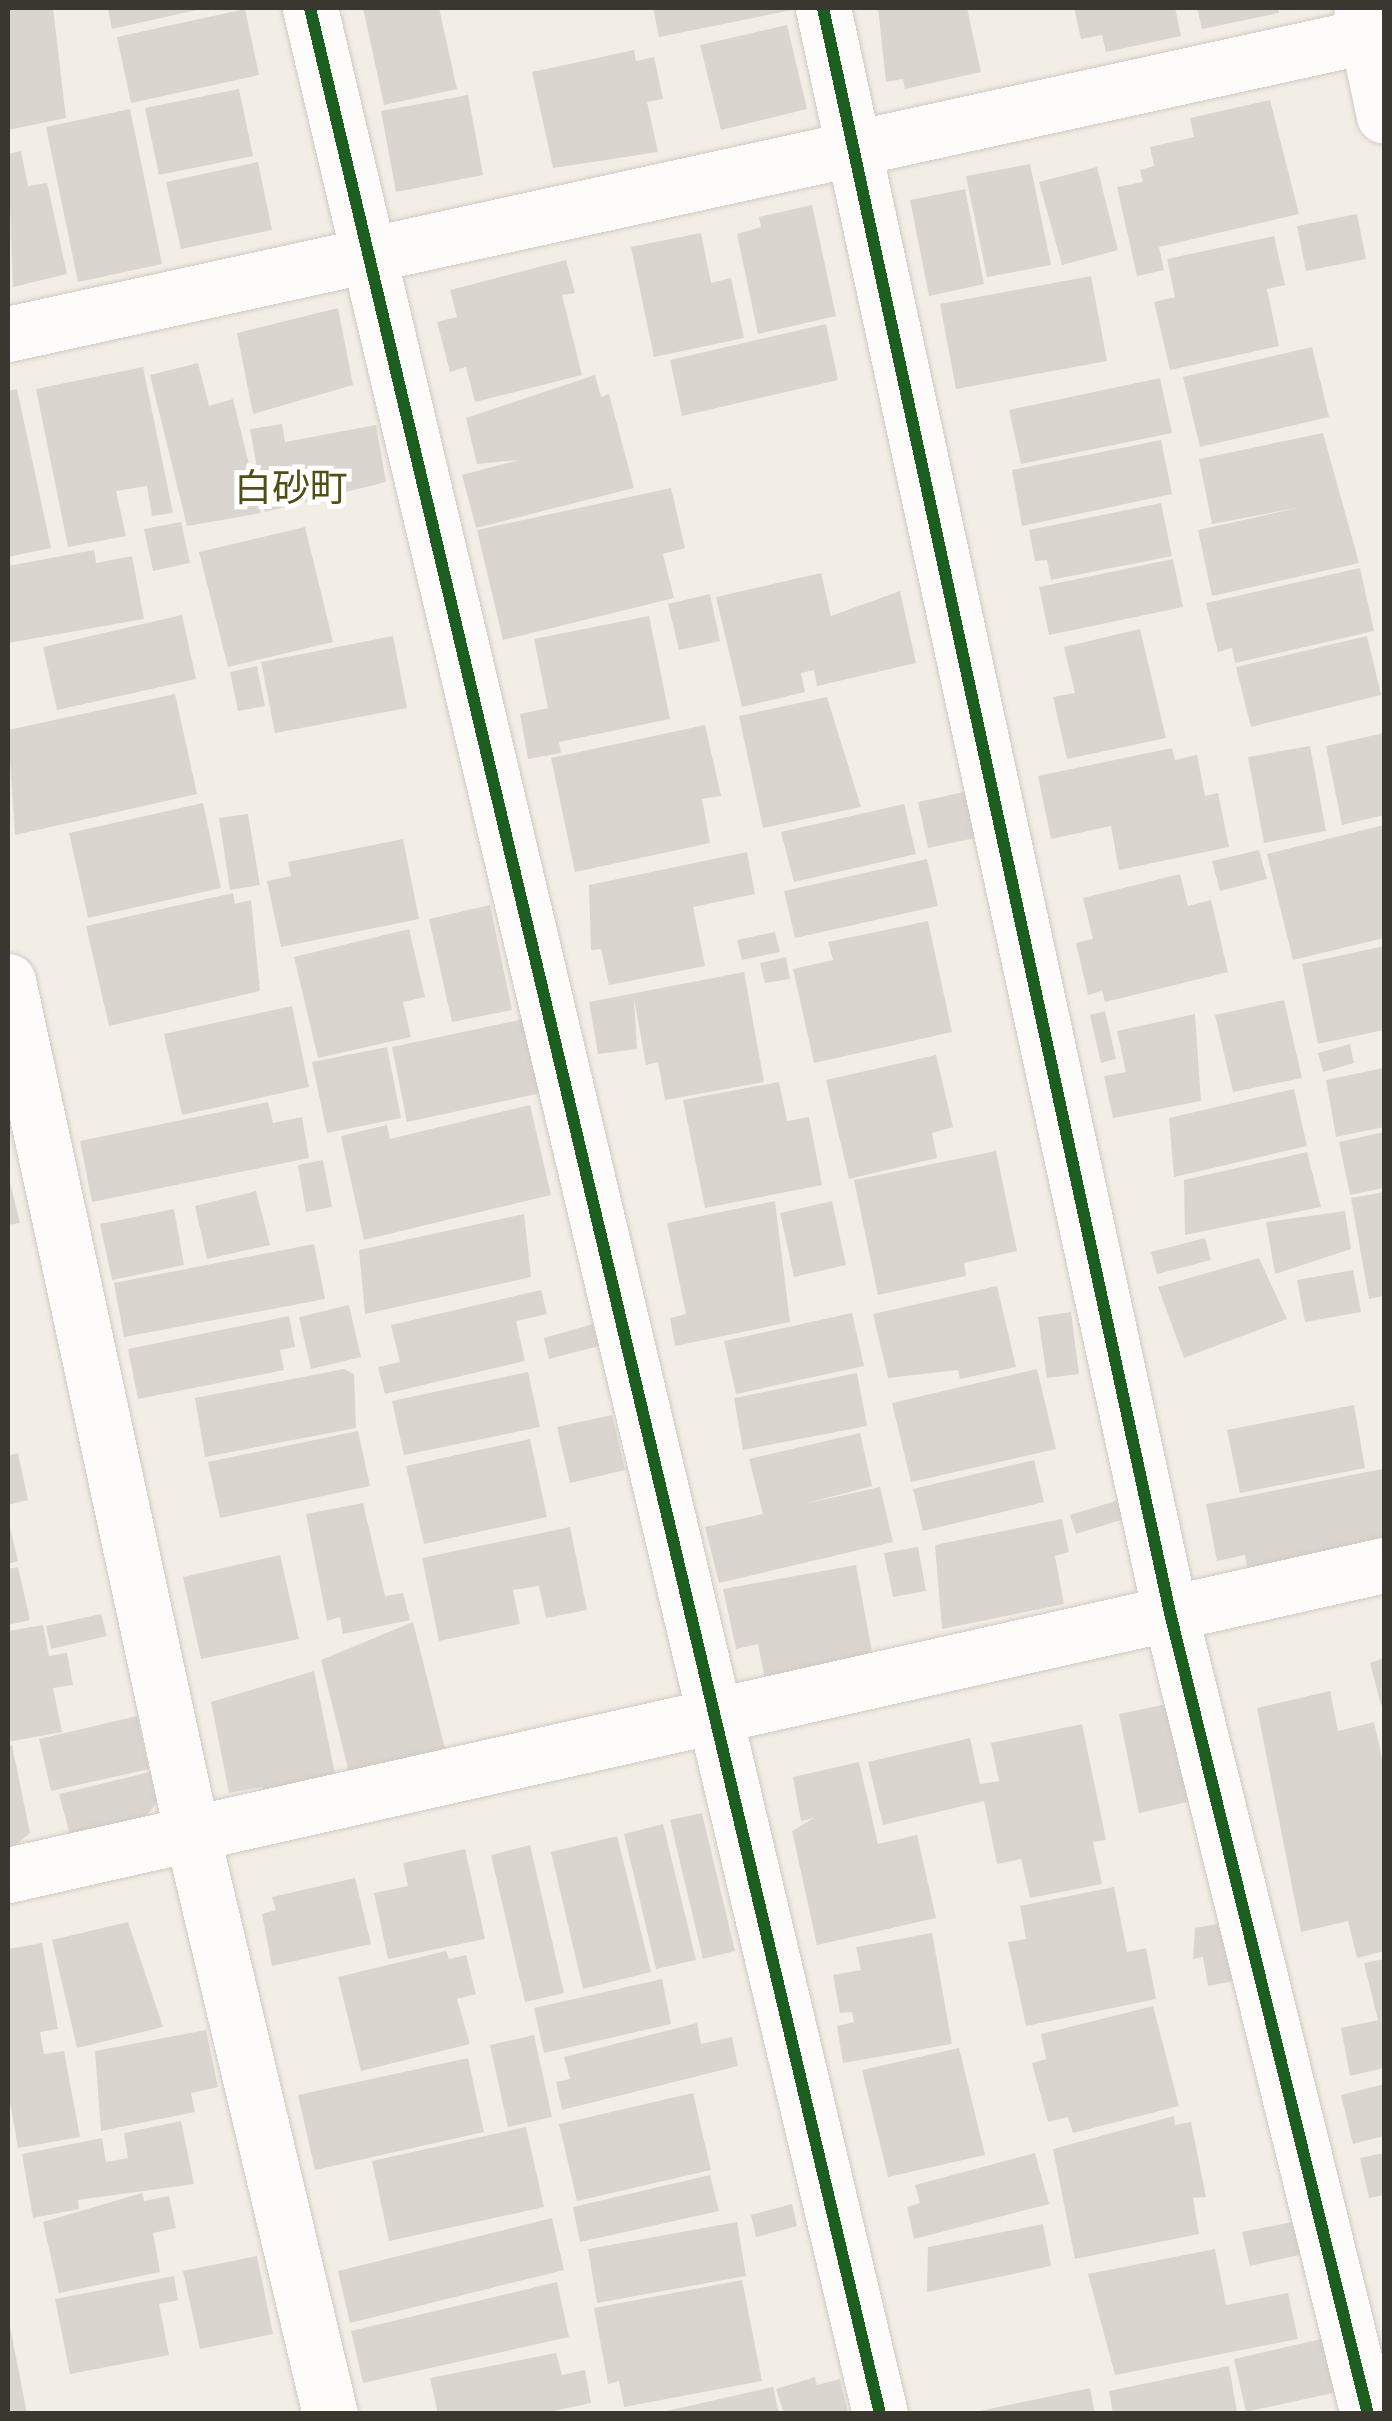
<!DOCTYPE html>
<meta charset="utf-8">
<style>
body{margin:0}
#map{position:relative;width:1392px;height:2421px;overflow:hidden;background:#f3eee5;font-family:"Sofia Sans Condensed","Noto Sans JP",sans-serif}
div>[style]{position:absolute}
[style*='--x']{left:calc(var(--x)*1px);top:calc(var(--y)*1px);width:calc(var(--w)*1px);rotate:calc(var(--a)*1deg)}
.building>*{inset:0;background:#dad5cf}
.roads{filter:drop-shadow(0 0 2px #cecac3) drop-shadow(0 0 2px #cecac3)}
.minor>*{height:55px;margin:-27.5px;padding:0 27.5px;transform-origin:27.5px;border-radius:27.5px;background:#fdfcfb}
.cycleway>*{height:12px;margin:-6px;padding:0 6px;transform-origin:6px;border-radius:6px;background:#1b5e20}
span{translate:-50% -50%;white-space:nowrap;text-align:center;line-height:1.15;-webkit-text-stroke:10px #fff;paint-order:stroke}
.quarter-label{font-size:38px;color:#505013}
.frame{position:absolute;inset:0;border:10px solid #3a3630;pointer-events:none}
</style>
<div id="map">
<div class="building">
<div style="clip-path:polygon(8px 8px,53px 8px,66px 118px,8px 130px)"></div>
<div style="clip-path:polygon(108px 8px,201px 8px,201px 9px,112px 29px)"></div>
<div style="clip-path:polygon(363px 8px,439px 8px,457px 89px,384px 105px)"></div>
<div style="clip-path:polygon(653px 8px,797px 8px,797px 9px,659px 37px)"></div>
<div style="clip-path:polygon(878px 8px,967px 8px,981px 72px,905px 89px,903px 79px,886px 82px)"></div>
<div style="clip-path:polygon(1074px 8px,1175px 8px,1181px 36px,1106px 52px,1102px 35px,1081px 39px)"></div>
<div style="clip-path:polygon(1197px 8px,1278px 8px,1279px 13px,1202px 29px)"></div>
<div style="clip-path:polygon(245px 9px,259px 75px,131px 103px,117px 37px)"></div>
<div style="clip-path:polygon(787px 25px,807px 109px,721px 130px,700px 45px)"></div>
<div style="clip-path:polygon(634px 50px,636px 61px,654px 57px,663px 99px,647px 102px,658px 152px,553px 168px,532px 72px)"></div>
<div style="clip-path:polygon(239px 89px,253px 156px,159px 175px,145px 108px)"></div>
<div style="clip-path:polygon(468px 95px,483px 175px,396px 192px,381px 111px)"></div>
<div style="clip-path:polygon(1270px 100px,1299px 214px,1159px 247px,1164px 270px,1137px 276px,1117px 187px,1143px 182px,1140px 170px,1154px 166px,1150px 147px,1194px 137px,1190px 118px)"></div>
<div style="clip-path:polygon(130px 109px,162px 264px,78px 282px,46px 127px)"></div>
<div style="clip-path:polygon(21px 151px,28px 186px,47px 183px,67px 274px,13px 287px,8px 154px)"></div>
<div style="clip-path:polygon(258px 162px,272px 230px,181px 249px,166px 182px)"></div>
<div style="clip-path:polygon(1030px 164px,1051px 265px,987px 277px,966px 176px)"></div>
<div style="clip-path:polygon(1097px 167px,1118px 250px,1062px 265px,1039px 182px)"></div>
<div style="clip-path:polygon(965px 189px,984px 284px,929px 296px,910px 200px)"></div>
<div style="clip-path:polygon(812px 205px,836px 316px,758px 334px,737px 234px,761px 227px,759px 217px)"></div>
<div style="clip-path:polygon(1357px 214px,1366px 259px,1306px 271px,1297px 226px)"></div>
<div style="clip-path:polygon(701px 233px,711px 283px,731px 278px,744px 338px,654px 357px,631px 247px)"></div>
<div style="clip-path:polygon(1274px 236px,1285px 285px,1267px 289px,1279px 346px,1170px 370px,1154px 302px,1175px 297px,1167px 259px)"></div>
<div style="clip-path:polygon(566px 260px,575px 293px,562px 295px,582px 375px,475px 402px,466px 367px,450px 372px,437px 322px,457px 317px,450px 290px)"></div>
<div style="clip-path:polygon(1091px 276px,1107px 361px,956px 389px,940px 304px)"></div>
<div style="clip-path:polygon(338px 308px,353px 385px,253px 414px,237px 333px)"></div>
<div style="clip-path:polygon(826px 324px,838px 380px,682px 416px,670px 360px)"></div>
<div style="clip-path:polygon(1312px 347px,1329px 417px,1200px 447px,1183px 377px)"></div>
<div style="clip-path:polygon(198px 363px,209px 406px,233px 399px,261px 513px,187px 526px,150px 375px)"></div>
<div style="clip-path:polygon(143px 367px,173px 513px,152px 516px,147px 486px,116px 491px,126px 536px,68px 547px,36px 389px)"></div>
<div style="clip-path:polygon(595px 375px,601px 397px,609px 394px,634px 488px,476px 528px,462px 475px,519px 460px,477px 464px,466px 418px)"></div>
<div style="clip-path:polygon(1160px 378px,1172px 433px,1021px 464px,1009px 410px)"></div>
<div style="clip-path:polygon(17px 389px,51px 548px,8px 557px,8px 391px)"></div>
<div style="clip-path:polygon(282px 424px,285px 442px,376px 425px,386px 482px,265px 512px,250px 429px)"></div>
<div style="clip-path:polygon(1323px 433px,1359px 563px,1212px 596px,1198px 530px,1302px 507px,1212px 524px,1199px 459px)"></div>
<div style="clip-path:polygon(1161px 440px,1172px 494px,1022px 526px,1012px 470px)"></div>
<div style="clip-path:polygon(671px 488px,685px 548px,663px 554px,674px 598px,503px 640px,477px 530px)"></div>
<div style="clip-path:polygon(1161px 503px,1172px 556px,1051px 580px,1047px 560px,1035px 561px,1029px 530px)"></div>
<div style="clip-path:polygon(181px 522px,190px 563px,153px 571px,144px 529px)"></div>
<div style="clip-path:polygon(305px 527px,333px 642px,228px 667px,199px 552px)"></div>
<div style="clip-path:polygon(94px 550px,96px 563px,132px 556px,144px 619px,8px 643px,8px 566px)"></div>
<div style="clip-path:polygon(1173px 559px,1183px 607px,1049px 635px,1039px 587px)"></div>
<div style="clip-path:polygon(1360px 568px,1374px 631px,1235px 663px,1232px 648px,1218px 652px,1206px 603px)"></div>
<div style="clip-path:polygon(821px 573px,831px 616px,900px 591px,916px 663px,817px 686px,814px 670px,801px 673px,805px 692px,742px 707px,716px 597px)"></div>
<div style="clip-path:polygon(710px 594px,720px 641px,679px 650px,668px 604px)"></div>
<div style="clip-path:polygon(182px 615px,196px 679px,57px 710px,43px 647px)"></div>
<div style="clip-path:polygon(649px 616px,670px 719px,559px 742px,561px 753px,528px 759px,520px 714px,548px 708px,534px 639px)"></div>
<div style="clip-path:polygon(1140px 629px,1166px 738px,1067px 759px,1053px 697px,1075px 693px,1064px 647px)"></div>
<div style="clip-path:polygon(393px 636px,407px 708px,275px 733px,261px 662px)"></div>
<div style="clip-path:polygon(1367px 636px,1381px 695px,1251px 727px,1236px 667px)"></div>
<div style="clip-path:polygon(257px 666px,265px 706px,238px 711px,230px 672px)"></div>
<div style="clip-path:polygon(175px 694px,197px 794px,15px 835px,8px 730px)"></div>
<div style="clip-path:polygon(827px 697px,861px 807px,763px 828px,739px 716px)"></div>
<div style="clip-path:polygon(705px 725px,721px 796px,702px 799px,710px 843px,575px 872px,551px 758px)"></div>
<div style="clip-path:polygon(1384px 733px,1384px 815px,1342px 825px,1326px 746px)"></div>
<div style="clip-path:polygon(1310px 746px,1326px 831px,1264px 843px,1248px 757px)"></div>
<div style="clip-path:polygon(1172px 748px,1175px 760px,1197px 755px,1205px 796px,1218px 793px,1229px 847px,1119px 870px,1111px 826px,1051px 839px,1038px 776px)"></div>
<div style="clip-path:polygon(973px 790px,984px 836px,928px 848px,918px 802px)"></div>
<div style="clip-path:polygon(203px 803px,221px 888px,88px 918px,69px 833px)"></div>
<div style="clip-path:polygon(904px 804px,916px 854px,794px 882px,781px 832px)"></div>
<div style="clip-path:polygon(248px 814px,260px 885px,230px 890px,219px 818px)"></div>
<div style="clip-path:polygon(1384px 825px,1384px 938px,1293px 960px,1267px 854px)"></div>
<div style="clip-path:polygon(403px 839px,419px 919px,281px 947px,267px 881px,291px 876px,288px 862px)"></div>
<div style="clip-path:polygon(1259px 850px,1267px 879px,1220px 891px,1212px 861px)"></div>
<div style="clip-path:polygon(747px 852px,755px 894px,693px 907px,705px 966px,609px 985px,601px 949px,591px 950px,589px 885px)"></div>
<div style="clip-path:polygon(927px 859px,938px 906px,795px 938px,784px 891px)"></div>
<div style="clip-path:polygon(1180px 874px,1188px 906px,1211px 900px,1228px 972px,1105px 1002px,1102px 991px,1088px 995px,1076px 943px,1093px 939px,1083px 898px)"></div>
<div style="clip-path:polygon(233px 893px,235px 904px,251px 900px,260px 991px,109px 1026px,86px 926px)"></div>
<div style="clip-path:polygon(490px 905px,512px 1010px,452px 1022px,429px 919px)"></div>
<div style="clip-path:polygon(928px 921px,952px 1032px,814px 1063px,793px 969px,833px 960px,828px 942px)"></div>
<div style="clip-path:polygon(409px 929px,425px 997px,403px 1002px,411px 1037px,318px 1058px,294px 957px)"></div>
<div style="clip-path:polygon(775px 932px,780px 952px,742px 960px,737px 940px)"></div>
<div style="clip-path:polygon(1384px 946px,1384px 1030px,1318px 1044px,1302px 964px)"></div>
<div style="clip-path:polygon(786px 957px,790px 979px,765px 983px,760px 963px)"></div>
<div style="clip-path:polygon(744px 972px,764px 1082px,665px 1100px,658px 1062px,646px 1065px,634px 998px,637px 1049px,598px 1054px,589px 1002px)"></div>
<div style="clip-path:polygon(1284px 1000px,1302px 1078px,1233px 1092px,1215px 1015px)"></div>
<div style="clip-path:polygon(292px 1006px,309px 1087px,182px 1115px,164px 1034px)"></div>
<div style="clip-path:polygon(1105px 1011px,1116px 1059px,1101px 1063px,1090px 1015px)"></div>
<div style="clip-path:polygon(1195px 1014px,1201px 1101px,1113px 1118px,1104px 1076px,1126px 1072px,1117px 1031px)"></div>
<div style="clip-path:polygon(524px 1019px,541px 1093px,407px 1122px,392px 1047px)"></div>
<div style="clip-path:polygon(1350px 1044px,1354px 1063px,1323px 1072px,1318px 1053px)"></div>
<div style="clip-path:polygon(387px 1047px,401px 1118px,327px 1133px,312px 1062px)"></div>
<div style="clip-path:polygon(936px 1055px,953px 1127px,932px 1133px,937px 1158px,849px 1179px,826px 1080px)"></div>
<div style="clip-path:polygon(1384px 1068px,1384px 1127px,1336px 1137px,1326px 1080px)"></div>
<div style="clip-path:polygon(779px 1082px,787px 1121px,809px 1117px,822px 1185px,705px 1208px,683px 1100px)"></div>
<div style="clip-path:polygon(1294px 1089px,1307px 1146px,1174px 1177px,1169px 1118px)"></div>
<div style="clip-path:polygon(268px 1102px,273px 1123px,302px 1117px,309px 1158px,92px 1202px,80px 1141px)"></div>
<div style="clip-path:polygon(530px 1105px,551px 1195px,364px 1240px,341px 1136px,387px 1125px,390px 1139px)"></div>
<div style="clip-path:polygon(1384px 1132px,1384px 1188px,1350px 1195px,1339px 1142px)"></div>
<div style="clip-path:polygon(996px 1151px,1017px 1251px,964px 1263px,966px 1276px,878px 1295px,854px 1180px)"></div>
<div style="clip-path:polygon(1307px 1152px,1321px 1207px,1185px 1235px,1184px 1180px)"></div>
<div style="clip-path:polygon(323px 1160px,332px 1207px,306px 1212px,298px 1165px)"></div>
<div style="clip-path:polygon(8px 1174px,20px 1223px,8px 1225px)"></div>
<div style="clip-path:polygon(256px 1191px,270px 1245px,207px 1259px,195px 1206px)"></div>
<div style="clip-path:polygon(1384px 1192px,1384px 1296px,1369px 1299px,1351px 1198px)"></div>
<div style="clip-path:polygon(775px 1201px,790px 1322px,675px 1346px,670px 1318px,686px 1314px,667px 1223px)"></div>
<div style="clip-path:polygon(832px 1201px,846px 1265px,794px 1277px,780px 1213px)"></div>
<div style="clip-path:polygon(174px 1209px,184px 1265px,112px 1280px,100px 1224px)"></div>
<div style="clip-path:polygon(1345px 1211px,1351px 1249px,1275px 1274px,1266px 1222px)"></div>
<div style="clip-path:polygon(524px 1214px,531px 1277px,365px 1314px,359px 1250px)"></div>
<div style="clip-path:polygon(1205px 1238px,1211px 1260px,1157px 1274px,1151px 1252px)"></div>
<div style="clip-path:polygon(314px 1244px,325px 1299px,124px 1337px,114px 1283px)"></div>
<div style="clip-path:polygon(1259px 1258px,1287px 1319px,1184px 1358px,1158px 1287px)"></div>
<div style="clip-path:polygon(1353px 1270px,1361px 1312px,1305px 1322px,1297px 1280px)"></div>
<div style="clip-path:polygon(997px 1286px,1016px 1367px,960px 1379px,958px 1370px,888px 1378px,873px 1314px)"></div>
<div style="clip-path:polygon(541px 1290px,547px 1314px,516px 1321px,525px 1361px,385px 1394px,378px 1367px,400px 1362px,391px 1325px)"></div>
<div style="clip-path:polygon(349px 1305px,361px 1357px,311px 1369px,299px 1317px)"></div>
<div style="clip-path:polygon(1071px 1312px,1079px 1374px,1047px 1378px,1038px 1317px)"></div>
<div style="clip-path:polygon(852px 1313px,864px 1366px,736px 1394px,724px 1341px)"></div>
<div style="clip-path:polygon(289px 1316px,295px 1347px,280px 1350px,284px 1370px,138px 1399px,128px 1349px)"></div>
<div style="clip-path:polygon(593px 1324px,599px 1346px,549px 1359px,544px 1338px)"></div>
<div style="clip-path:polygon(344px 1369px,354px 1374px,356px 1428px,205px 1457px,195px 1398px)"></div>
<div style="clip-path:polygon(1037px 1369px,1056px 1449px,911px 1482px,892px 1403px)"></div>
<div style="clip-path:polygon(528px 1372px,540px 1427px,404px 1455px,392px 1401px)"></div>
<div style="clip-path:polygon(857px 1373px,867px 1426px,743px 1450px,734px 1398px)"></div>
<div style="clip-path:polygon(1354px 1405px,1365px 1468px,1240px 1493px,1227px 1430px)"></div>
<div style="clip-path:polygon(612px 1415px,625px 1470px,570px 1483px,557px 1427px)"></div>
<div style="clip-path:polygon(358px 1431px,370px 1486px,220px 1518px,208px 1462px)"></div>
<div style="clip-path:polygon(860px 1433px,872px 1486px,804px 1504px,880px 1487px,893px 1542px,719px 1583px,705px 1527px,763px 1514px,749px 1459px)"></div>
<div style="clip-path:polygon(530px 1439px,547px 1517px,424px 1544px,406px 1466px)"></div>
<div style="clip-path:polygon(18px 1453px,28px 1500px,8px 1505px,8px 1456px)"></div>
<div style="clip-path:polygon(1034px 1460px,1044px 1502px,923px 1531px,913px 1489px)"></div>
<div style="clip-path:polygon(1382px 1469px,1384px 1553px,1248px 1572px,1245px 1555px,1217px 1561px,1206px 1504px)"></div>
<div style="clip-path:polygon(1132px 1496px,1137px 1515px,1076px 1534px,1070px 1515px)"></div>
<div style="clip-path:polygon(363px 1503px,385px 1596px,403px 1593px,410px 1620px,343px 1634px,340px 1617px,327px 1621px,306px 1514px)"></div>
<div style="clip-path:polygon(8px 1519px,18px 1561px,8px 1564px)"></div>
<div style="clip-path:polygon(1062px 1519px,1069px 1552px,1055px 1556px,1064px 1604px,942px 1629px,935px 1545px)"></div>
<div style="clip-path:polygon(570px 1527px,587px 1610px,546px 1618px,539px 1586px,513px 1590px,520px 1624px,439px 1641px,422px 1558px)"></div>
<div style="clip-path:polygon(918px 1547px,926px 1591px,893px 1597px,884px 1553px)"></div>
<div style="clip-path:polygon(280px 1555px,299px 1639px,201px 1659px,183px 1577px)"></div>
<div style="clip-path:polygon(856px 1565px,876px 1674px,768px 1694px,758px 1644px,736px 1649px,723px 1589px)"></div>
<div style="clip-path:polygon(18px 1567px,30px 1620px,8px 1625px,8px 1569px)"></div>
<div style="clip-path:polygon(101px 1614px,107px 1636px,51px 1649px,46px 1626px)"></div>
<div style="clip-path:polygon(413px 1622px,447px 1757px,351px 1781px,321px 1660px)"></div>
<div style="clip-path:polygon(43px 1625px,49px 1656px,67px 1653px,73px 1685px,53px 1688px,62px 1732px,8px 1742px,8px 1631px)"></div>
<div style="clip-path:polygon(1384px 1658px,1384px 1704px,1381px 1705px,1370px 1663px)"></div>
<div style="clip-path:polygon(314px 1671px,337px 1784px,264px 1798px,262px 1787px,229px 1793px,211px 1702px)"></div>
<div style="clip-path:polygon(1330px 1691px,1338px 1731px,1374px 1722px,1384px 1767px,1384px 1951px,1357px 1958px,1348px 1921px,1301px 1932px,1257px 1708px)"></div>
<div style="clip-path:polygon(1172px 1703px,1192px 1801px,1139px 1813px,1119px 1714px)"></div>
<div style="clip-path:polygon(137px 1716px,149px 1769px,51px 1791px,39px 1739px)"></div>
<div style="clip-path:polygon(1082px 1724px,1106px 1840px,1093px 1842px,1102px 1884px,1030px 1898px,1021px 1859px,997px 1864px,984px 1801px,883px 1825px,868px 1762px,970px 1738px,980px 1784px,999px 1781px,991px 1743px)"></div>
<div style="clip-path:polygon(12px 1745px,30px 1833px,8px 1851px,8px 1746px)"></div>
<div style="clip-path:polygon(859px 1762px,878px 1844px,917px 1835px,936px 1918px,817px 1945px,792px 1831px,814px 1818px,801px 1821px,793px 1777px)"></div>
<div style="clip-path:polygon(150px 1772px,157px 1802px,141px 1823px,71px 1839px,59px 1794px)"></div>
<div style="clip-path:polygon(702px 1813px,735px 1951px,703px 1959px,670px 1820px)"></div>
<div style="clip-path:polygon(663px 1824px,696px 1960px,656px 1969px,624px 1834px)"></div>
<div style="clip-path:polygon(617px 1836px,651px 1972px,583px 1989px,551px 1852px)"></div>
<div style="clip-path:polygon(530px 1845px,564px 1993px,525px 2002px,491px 1855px)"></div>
<div style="clip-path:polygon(465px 1849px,485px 1939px,388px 1959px,374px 1893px,408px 1886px,403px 1863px)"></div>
<div style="clip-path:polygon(355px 1878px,371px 1944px,272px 1966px,262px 1914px,276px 1910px,272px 1897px)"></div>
<div style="clip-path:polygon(1114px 1887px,1127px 1952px,1146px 1948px,1156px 1999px,1026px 2026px,1008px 1942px,1026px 1939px,1020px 1906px)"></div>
<div style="clip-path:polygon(1234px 1921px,1245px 1979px,1208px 1986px,1203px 1957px,1193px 1959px,1195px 1928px)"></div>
<div style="clip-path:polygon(128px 1922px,163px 2027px,77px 2048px,52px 1940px)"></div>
<div style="clip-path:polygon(932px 1933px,952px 2044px,843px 2063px,837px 2026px,854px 2022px,852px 2012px,840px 2013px,833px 1975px,861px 1970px,856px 1947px)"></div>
<div style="clip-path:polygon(42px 1943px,58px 2029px,40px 2032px,44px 2054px,64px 2051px,80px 2137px,18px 2148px,8px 2091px,8px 1949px)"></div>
<div style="clip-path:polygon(446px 1951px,449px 1959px,466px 1955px,476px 1994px,457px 1999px,470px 2044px,361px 2071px,338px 1977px)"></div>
<div style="clip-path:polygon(1384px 1959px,1384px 2068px,1350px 2076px,1341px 2028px,1378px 2020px,1364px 1963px)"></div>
<div style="clip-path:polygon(662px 1979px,671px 2024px,544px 2053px,534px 2008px)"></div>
<div style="clip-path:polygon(1153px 2006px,1179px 2106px,1073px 2133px,1068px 2117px,1048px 2122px,1032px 2063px,1046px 2059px,1041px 2034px)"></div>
<div style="clip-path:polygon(697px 2023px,701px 2044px,732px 2037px,738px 2066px,562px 2110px,556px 2082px,570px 2079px,564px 2057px)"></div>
<div style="clip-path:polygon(206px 2030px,218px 2087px,191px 2093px,195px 2112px,101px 2131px,95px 2051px)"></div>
<div style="clip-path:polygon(534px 2035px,552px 2117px,508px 2127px,490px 2045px)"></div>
<div style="clip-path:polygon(959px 2048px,985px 2155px,888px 2177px,862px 2070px)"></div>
<div style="clip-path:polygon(468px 2058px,484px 2132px,315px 2170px,298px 2095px)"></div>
<div style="clip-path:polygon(1384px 2084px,1384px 2136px,1353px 2144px,1341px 2095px)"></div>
<div style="clip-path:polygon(693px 2093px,711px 2170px,577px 2201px,559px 2124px)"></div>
<div style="clip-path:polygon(1174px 2116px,1175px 2125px,1191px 2122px,1206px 2197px,1193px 2198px,1199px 2234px,1075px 2259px,1053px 2149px)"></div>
<div style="clip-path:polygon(181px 2121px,194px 2184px,78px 2200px,79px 2209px,33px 2218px,22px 2154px,102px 2138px,106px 2162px,128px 2158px,124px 2133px)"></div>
<div style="clip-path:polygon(526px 2127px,544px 2207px,389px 2241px,372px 2161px)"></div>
<div style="clip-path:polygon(1035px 2153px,1049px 2204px,914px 2239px,907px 2207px,920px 2203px,915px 2185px)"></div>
<div style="clip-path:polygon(1384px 2153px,1384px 2195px,1369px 2198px,1360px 2158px)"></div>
<div style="clip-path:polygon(710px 2175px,719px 2211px,580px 2242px,573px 2207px)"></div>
<div style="clip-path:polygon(142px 2193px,144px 2201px,169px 2196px,176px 2228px,153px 2233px,160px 2272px,59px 2293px,43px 2222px)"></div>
<div style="clip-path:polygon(792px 2204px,797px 2226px,756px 2237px,751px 2215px)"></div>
<div style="clip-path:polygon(552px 2218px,564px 2270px,350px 2323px,338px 2271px)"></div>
<div style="clip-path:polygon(1297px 2221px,1304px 2254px,1250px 2266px,1242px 2232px)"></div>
<div style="clip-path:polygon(737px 2222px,746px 2276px,597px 2303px,588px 2249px)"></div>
<div style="clip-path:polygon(1043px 2224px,1051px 2266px,927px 2292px,928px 2247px)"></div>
<div style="clip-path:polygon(1215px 2249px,1226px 2305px,1288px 2293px,1298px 2339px,1115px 2375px,1088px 2274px)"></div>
<div style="clip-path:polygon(257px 2256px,273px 2334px,200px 2349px,183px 2271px)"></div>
<div style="clip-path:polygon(174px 2276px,178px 2300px,159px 2304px,169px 2355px,70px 2374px,55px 2299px)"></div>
<div style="clip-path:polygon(742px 2280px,762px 2381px,624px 2407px,619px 2381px,608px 2384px,594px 2308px)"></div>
<div style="clip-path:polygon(557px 2282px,569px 2337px,363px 2383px,351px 2331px)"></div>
<div style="clip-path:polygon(8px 2321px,9px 2321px,27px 2414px,8px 2414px)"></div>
<div style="clip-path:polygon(1330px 2337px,1342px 2391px,1246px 2412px,1234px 2359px)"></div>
<div style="clip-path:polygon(556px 2353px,562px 2375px,585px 2370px,591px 2403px,540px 2414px,438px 2414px,430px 2378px)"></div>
<div style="clip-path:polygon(1229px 2366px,1237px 2412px,1113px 2414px,1109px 2391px)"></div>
<div style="clip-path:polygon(815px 2377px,817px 2385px,840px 2379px,848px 2412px,784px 2414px,776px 2389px)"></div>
<div style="clip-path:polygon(773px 2387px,779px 2414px,663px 2414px,662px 2412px)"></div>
<div style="clip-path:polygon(1090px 2388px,1095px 2414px,975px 2414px,975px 2412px)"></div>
</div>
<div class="roads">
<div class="minor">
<div style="--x:310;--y:8;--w:2473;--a:76.67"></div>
<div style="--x:823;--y:8;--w:1642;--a:77.8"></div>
<div style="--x:1170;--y:1613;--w:825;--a:76.12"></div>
<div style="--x:1361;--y:8;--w:110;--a:78"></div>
<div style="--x:8;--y:334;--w:1409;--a:-12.38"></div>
<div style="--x:8;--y:981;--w:873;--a:77.83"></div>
<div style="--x:192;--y:1834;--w:596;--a:76.62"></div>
<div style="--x:8;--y:1875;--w:1410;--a:-12.7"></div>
</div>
</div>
<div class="cycleway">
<div style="--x:310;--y:8;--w:2473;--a:76.67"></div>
<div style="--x:823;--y:8;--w:1642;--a:77.8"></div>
<div style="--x:1170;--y:1613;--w:825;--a:76.12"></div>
</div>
<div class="quarter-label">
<span style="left:291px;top:490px">白砂町</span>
</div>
<div class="frame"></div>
</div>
